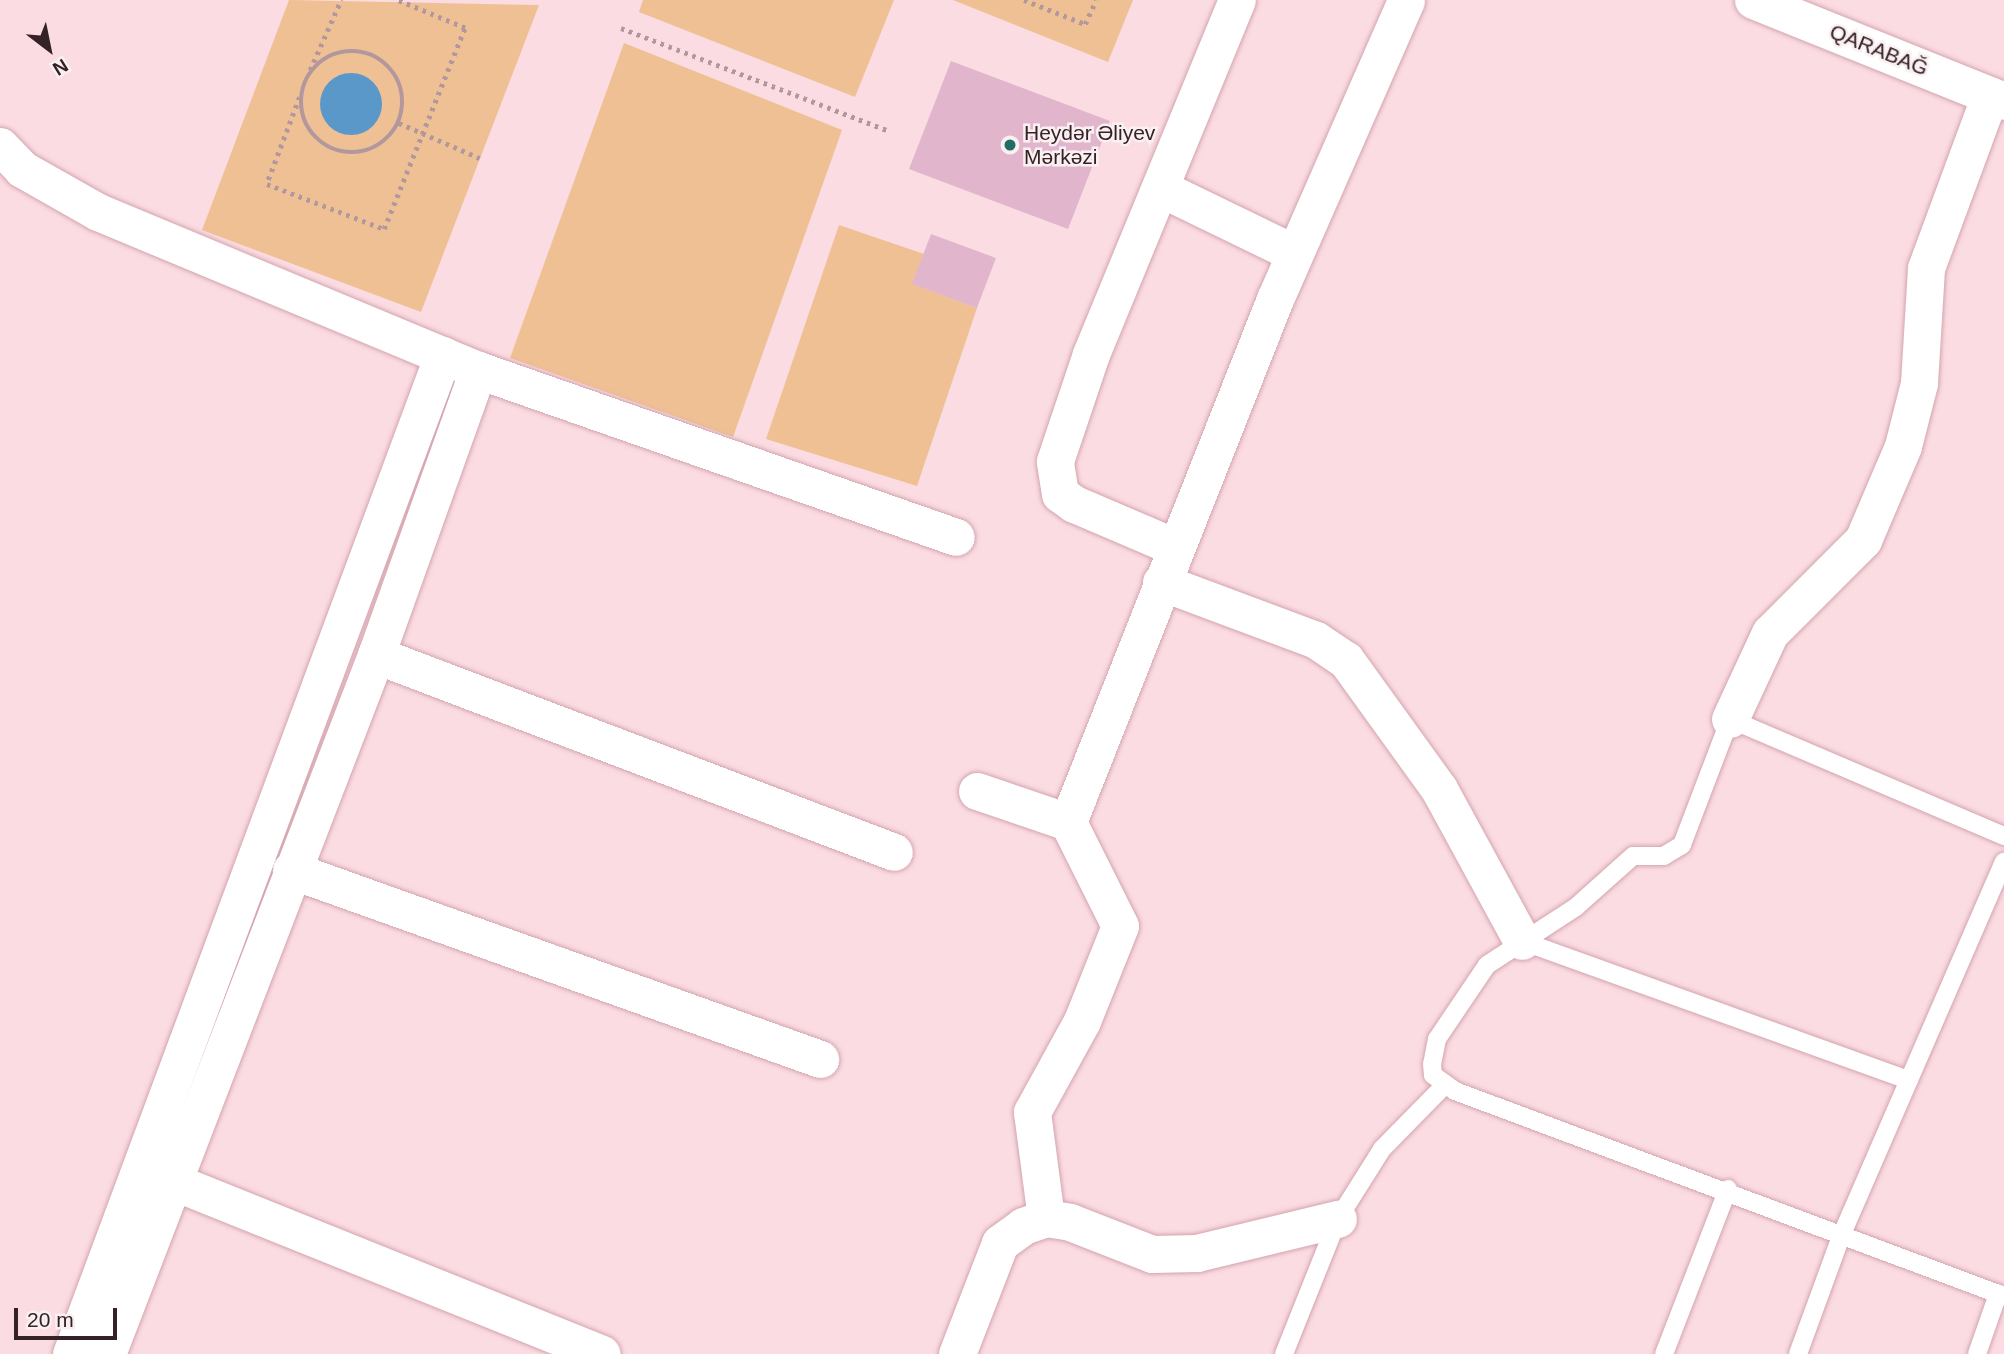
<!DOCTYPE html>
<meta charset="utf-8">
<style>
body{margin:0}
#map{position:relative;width:2004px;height:1354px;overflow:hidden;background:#fbdce2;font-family:Helvetica,sans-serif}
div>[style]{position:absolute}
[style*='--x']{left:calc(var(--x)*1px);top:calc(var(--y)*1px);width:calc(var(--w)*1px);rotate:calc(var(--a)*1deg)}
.green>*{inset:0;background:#efc094}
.water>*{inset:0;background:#5a98ca}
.round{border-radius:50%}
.building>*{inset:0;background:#e1b6cd}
.path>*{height:4.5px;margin-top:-2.25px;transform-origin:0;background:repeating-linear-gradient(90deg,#b2989d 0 3.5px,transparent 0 8.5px)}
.path>.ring{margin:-2.25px;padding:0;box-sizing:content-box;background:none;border:4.5px solid #b2989d;border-radius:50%}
.roads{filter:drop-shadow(0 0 2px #d4a4ae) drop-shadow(0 0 2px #d4a4ae)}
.lane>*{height:18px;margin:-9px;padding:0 9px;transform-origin:9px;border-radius:9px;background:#fff}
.street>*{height:37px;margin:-18.5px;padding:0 18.5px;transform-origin:18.5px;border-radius:18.5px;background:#fff}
.dots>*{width:19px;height:19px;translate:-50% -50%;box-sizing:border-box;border:4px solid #faeff1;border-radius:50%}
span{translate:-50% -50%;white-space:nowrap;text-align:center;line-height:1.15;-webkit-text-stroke:5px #faeff1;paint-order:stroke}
.street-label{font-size:21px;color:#342226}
.poi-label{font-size:21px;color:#342226}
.left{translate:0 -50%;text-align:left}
.north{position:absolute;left:14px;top:14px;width:70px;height:70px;-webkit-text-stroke:5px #faeff1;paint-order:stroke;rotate:148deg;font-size:19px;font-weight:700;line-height:28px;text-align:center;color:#342226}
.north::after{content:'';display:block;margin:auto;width:24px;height:32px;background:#342226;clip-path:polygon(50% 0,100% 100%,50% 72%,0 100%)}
.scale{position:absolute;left:14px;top:1308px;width:103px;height:32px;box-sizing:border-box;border:4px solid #342226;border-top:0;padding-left:9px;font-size:21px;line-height:24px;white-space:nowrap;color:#342226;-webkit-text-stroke:5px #faeff1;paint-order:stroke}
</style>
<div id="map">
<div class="green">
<div style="clip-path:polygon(289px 0,539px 5px,421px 312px,202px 230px)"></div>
<div style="clip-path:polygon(643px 0,894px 0,855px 97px,639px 12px)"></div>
<div style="clip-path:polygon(953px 0,1133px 0,1108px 62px)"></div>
<div style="clip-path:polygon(624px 43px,842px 130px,733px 437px,510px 358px)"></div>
<div style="clip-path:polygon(839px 225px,924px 254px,913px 284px,977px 308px,917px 486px,766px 439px)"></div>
</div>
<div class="water">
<div class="round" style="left:320px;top:73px;width:62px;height:62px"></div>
</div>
<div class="building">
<div style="clip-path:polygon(951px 61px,1110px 121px,1068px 229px,909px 169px)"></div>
<div style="clip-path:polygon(931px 234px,996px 258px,977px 308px,912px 284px)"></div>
</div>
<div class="path">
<div style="--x:1024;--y:0;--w:66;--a:21.5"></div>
<div style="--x:1085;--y:24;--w:26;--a:-65"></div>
<div style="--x:621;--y:28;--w:285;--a:21"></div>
<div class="ring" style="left:301px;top:51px;width:97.5px;height:97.5px"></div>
<div style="--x:310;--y:70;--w:77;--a:-66.1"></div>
<div style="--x:300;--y:97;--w:93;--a:110.8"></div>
<div style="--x:267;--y:184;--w:125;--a:21"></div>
<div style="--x:384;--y:229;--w:217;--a:-68.1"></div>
<div style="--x:465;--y:28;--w:74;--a:-157.6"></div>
<div style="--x:399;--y:123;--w:88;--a:23.4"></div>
</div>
<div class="roads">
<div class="lane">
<div style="--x:2004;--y:836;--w:298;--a:-156.9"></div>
<div style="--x:1730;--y:719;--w:135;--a:110.9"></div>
<div style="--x:1682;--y:845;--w:21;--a:149"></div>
<div style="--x:1664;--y:856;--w:31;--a:180"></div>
<div style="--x:1633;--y:856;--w:76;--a:138.2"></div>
<div style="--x:1576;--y:907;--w:106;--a:146.9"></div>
<div style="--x:1487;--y:965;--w:89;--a:124"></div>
<div style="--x:1437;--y:1039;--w:25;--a:101"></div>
<div style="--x:1432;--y:1064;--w:11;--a:85"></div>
<div style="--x:1433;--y:1075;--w:27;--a:36"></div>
<div style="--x:1455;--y:1091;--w:586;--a:20.48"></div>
<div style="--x:1522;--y:941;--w:411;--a:19.8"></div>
<div style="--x:1284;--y:1354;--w:145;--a:-68.2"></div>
<div style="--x:1338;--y:1219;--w:83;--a:-57.8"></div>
<div style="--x:1382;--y:1149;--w:88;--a:-45.5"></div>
<div style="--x:1664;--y:1354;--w:177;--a:-68.8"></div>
<div style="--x:1798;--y:1354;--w:128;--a:-69.9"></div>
<div style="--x:1842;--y:1234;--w:406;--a:-66.5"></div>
<div style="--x:1977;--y:1354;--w:64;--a:-70.7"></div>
</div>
<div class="street">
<div style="--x:1753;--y:0;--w:271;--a:21.9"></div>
<div style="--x:0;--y:146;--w:32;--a:46"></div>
<div style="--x:22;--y:169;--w:87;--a:29.5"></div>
<div style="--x:98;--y:212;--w:412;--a:22.6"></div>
<div style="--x:478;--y:370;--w:506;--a:19.26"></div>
<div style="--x:1160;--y:188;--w:149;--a:25.9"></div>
<div style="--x:1175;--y:547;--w:110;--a:-156.9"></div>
<div style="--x:1074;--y:504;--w:17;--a:-144"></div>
<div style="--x:1060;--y:494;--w:33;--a:-99"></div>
<div style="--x:1055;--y:461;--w:113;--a:-71.4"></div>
<div style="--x:1091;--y:354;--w:383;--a:-67.6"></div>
<div style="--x:1161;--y:582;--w:165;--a:20.5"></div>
<div style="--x:1316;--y:640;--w:36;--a:34"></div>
<div style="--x:1346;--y:660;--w:159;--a:54.2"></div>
<div style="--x:1439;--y:789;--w:173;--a:61.4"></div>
<div style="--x:376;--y:655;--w:554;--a:20.82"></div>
<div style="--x:1730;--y:719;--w:95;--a:-65.1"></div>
<div style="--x:1770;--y:633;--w:132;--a:-45"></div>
<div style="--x:1863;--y:540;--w:102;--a:-66.9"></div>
<div style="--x:1903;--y:446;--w:65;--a:-75.7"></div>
<div style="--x:1919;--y:383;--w:115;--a:-86.5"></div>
<div style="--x:1926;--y:268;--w:184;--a:-69.7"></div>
<div style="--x:977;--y:791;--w:96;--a:18.8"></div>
<div style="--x:1068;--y:822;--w:116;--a:63.4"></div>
<div style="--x:1120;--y:926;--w:102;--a:111.8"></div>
<div style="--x:1082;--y:1021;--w:104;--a:118.8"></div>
<div style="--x:1032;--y:1112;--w:107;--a:82.5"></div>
<div style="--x:1068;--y:822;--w:562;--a:-68.41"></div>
<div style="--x:1275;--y:299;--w:326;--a:-66.3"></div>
<div style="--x:291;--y:870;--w:562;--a:19.66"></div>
<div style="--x:172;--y:1181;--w:463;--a:21.9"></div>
<div style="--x:71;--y:1354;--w:1066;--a:-69.58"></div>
<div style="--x:107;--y:1354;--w:749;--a:-68.95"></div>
<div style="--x:376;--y:655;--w:303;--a:-70.3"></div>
<div style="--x:957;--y:1354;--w:119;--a:-68.8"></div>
<div style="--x:1000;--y:1243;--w:29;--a:-36"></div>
<div style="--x:1023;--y:1226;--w:24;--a:-19"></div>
<div style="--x:1046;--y:1218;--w:24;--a:9"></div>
<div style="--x:1070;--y:1222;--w:88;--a:21.3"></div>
<div style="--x:1152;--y:1254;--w:45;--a:-1.3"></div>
<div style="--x:1197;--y:1253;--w:145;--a:-13.6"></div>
</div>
</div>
<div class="dots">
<div style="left:1010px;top:145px;background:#236c64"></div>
</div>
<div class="street-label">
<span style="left:1879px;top:50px;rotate:22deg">QARABAĞ</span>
</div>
<div class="poi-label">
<span class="left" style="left:1024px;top:145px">Heydər Əliyev<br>Mərkəzi</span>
</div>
<div class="north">N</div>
<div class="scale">20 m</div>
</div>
